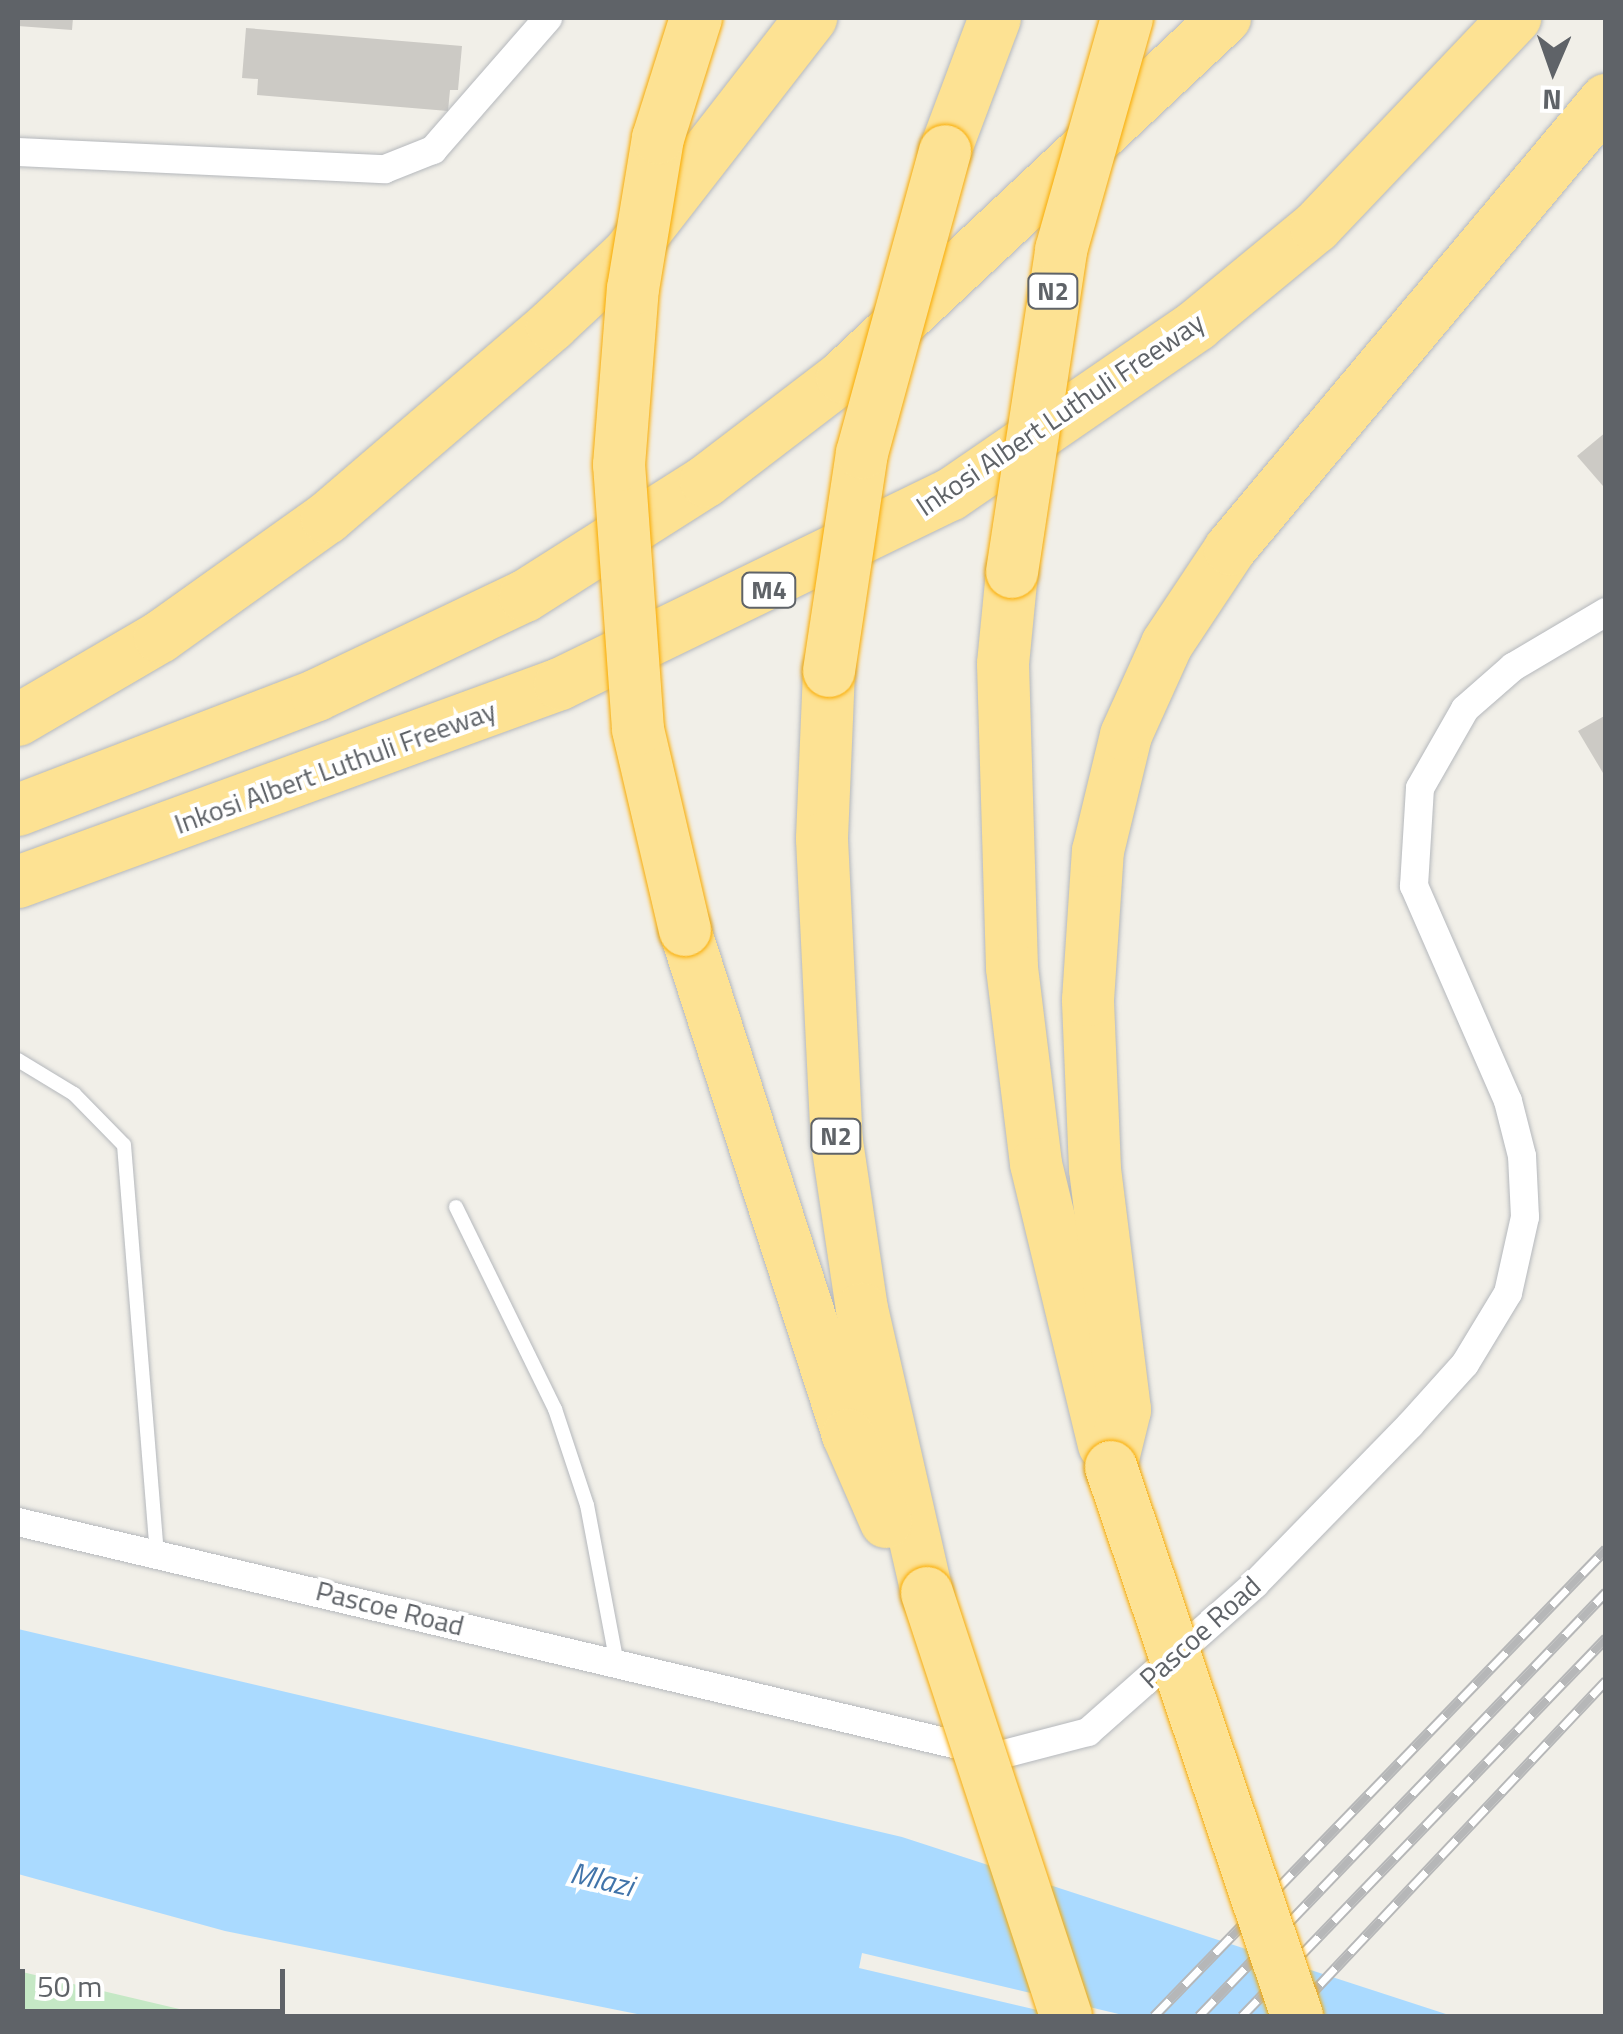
<!DOCTYPE html>
<style>
body{margin:0}
#map{position:relative;width:1623px;height:2034px;overflow:hidden;background:#f1efe8;font-family:"Titillium Web",sans-serif}
div>[style]{position:absolute}
[style*='--x']{left:calc(var(--x)*1px);top:calc(var(--y)*1px);width:calc(var(--w)*1px);rotate:calc(var(--a)*1deg)}
.green>*{inset:0;background:#c5e8c5}
.water>*{inset:0;background:#aadaff}
.building>*{inset:0;background:#cccac5}
.roads{filter:drop-shadow(0 0 2px #b5b8bc) drop-shadow(0 0 2px #b5b8bc)}
.lane>*{height:14px;margin:-7px;padding:0 7px;transform-origin:7px;border-radius:7px;background:#fff}
.street>*{height:28px;margin:-14px;padding:0 14px;transform-origin:14px;border-radius:14px;background:#fff}
.highway>*{height:52px;margin:-26px;padding:0 26px;transform-origin:26px;border-radius:26px;background:#fde293}
.rail>*{height:11px;margin-top:-5.5px;transform-origin:0;background:repeating-linear-gradient(90deg,#fff 0 22px,#b6b7b8 0 44px);box-sizing:border-box;border-block:2px solid #b6b7b8}
.bridges{filter:drop-shadow(0 0 2px #f9ab00) drop-shadow(0 0 2px #f9ab00)}
.highway-bridge>*{height:52px;margin:-26px;padding:0 26px;transform-origin:26px;border-radius:26px;background:#fde293}
span{translate:-50% -50%;white-space:nowrap;text-align:center;line-height:1.15;-webkit-text-stroke:8px #fff;paint-order:stroke}
.shield-label span{padding:2px 8px;background:#fff;border:2px solid;border-radius:8px;-webkit-text-stroke-width:0}
.shield-label{font-size:25px;color:#5f6368;font-weight:700}
.street-label{font-size:28px;color:#5f6368}
.water-label{font-size:30px;color:#4174aa;font-style:italic}
.frame{position:absolute;inset:0;border:20px solid #5f6368;pointer-events:none}
.north{position:absolute;left:1503px;top:20px;width:100px;height:100px;-webkit-text-stroke:8px #fff;paint-order:stroke;rotate:182deg;font-size:28px;font-weight:700;line-height:40px;text-align:center;color:#5f6368}
.north::after{content:'';display:block;margin:auto;width:35px;height:45px;background:#5f6368;clip-path:polygon(50% 0,100% 100%,50% 72%,0 100%)}
.scale{position:absolute;left:20px;top:1969px;width:265px;height:45px;box-sizing:border-box;border:5px solid #5f6368;border-top:0;padding-left:12px;font-size:30px;line-height:35px;white-space:nowrap;color:#5f6368;-webkit-text-stroke:8px #fff;paint-order:stroke}
</style>
<div id="map">
<div class="green">
<div style="clip-path:polygon(18px 1971px,209px 2016px,18px 2016px)"></div>
</div>
<div class="water">
<div style="clip-path:polygon(18px 1629px,902px 1837px,1452px 2016px,1127px 2016px,862px 1953px,859px 1968px,1063px 2016px,647px 2016px,225px 1931px,18px 1874px)"></div>
</div>
<div class="building">
<div style="clip-path:polygon(18px 18px,73px 18px,72px 30px,18px 26px)"></div>
<div style="clip-path:polygon(246px 28px,462px 46px,458px 90px,450px 90px,448px 111px,257px 95px,258px 79px,242px 78px)"></div>
<div style="clip-path:polygon(1606px 432px,1606px 484px,1603px 486px,1577px 456px)"></div>
<div style="clip-path:polygon(1606px 715px,1606px 778px,1578px 731px)"></div>
</div>
<div class="roads">
<div class="lane">
<div style="--x:18;--y:1060;--w:66;--a:31.3"></div>
<div style="--x:74;--y:1094;--w:71;--a:45.6"></div>
<div style="--x:124;--y:1145;--w:408;--a:85.4"></div>
<div style="--x:456;--y:1207;--w:225;--a:63.9"></div>
<div style="--x:555;--y:1409;--w:101;--a:71.6"></div>
<div style="--x:587;--y:1505;--w:162;--a:79.3"></div>
</div>
<div class="street">
<div style="--x:18;--y:152;--w:367;--a:2.7"></div>
<div style="--x:385;--y:169;--w:52;--a:-21.6"></div>
<div style="--x:433;--y:150;--w:175;--a:-48.9"></div>
<div style="--x:18;--y:1522;--w:1009;--a:13.35"></div>
<div style="--x:1000;--y:1755;--w:91;--a:-14.6"></div>
<div style="--x:1088;--y:1732;--w:223;--a:-41.5"></div>
<div style="--x:1255;--y:1584;--w:222;--a:-45.7"></div>
<div style="--x:1410;--y:1425;--w:82;--a:-48"></div>
<div style="--x:1465;--y:1364;--w:83;--a:-58.8"></div>
<div style="--x:1508;--y:1293;--w:78;--a:-77.4"></div>
<div style="--x:1525;--y:1217;--w:61;--a:-92.8"></div>
<div style="--x:1522;--y:1156;--w:57;--a:-104.3"></div>
<div style="--x:1508;--y:1101;--w:235;--a:-113.6"></div>
<div style="--x:1414;--y:886;--w:98;--a:-86.5"></div>
<div style="--x:1420;--y:788;--w:91;--a:-60.3"></div>
<div style="--x:1465;--y:709;--w:64;--a:-41.2"></div>
<div style="--x:1513;--y:667;--w:108;--a:-30.6"></div>
</div>
<div class="highway">
<div style="--x:945;--y:151;--w:142;--a:-69.4"></div>
<div style="--x:1012;--y:572;--w:92;--a:95.6"></div>
<div style="--x:1003;--y:664;--w:304;--a:88.3"></div>
<div style="--x:1012;--y:968;--w:197;--a:83"></div>
<div style="--x:1036;--y:1164;--w:289;--a:76.4"></div>
<div style="--x:829;--y:671;--w:168;--a:92.4"></div>
<div style="--x:822;--y:839;--w:303;--a:87.2"></div>
<div style="--x:837;--y:1142;--w:169;--a:81.5"></div>
<div style="--x:862;--y:1309;--w:291;--a:77.1"></div>
<div style="--x:18;--y:720;--w:164;--a:-30.3"></div>
<div style="--x:160;--y:637;--w:205;--a:-35.5"></div>
<div style="--x:327;--y:518;--w:296;--a:-40.6"></div>
<div style="--x:552;--y:325;--w:104;--a:-43.1"></div>
<div style="--x:628;--y:254;--w:299;--a:-52.2"></div>
<div style="--x:18;--y:810;--w:320;--a:-21"></div>
<div style="--x:317;--y:695;--w:230;--a:-25.5"></div>
<div style="--x:525;--y:596;--w:214;--a:-32.4"></div>
<div style="--x:706;--y:481;--w:171;--a:-37.4"></div>
<div style="--x:842;--y:377;--w:525;--a:-43.15"></div>
<div style="--x:18;--y:882;--w:577;--a:-20.07"></div>
<div style="--x:560;--y:684;--w:433;--a:-25.9"></div>
<div style="--x:950;--y:495;--w:300;--a:-34.5"></div>
<div style="--x:1197;--y:325;--w:154;--a:-39.5"></div>
<div style="--x:1316;--y:227;--w:289;--a:-46.4"></div>
<div style="--x:685;--y:930;--w:531;--a:72.11"></div>
<div style="--x:848;--y:1435;--w:95;--a:66.4"></div>
<div style="--x:1111;--y:1467;--w:59;--a:-76.2"></div>
<div style="--x:1125;--y:1410;--w:243;--a:-97.1"></div>
<div style="--x:1095;--y:1169;--w:169;--a:-92.4"></div>
<div style="--x:1088;--y:1000;--w:149;--a:-86.2"></div>
<div style="--x:1098;--y:851;--w:119;--a:-76.4"></div>
<div style="--x:1126;--y:735;--w:100;--a:-65.7"></div>
<div style="--x:1167;--y:644;--w:114;--a:-56.4"></div>
<div style="--x:1230;--y:549;--w:586;--a:-50.06"></div>
</div>
</div>
<div class="rail">
<div style="--x:1154;--y:2016;--w:650;--a:-45.94"></div>
<div style="--x:1199;--y:2016;--w:588;--a:-46.17"></div>
<div style="--x:1242;--y:2016;--w:525;--a:-46.08"></div>
<div style="--x:1290;--y:2016;--w:461;--a:-46.7"></div>
</div>
<div class="bridges">
<div class="highway-bridge">
<div style="--x:1012;--y:572;--w:326;--a:-81.3"></div>
<div style="--x:1061;--y:250;--w:241;--a:-74.1"></div>
<div style="--x:829;--y:671;--w:220;--a:-81.4"></div>
<div style="--x:862;--y:453;--w:313;--a:-74.6"></div>
<div style="--x:685;--y:930;--w:206;--a:-103.2"></div>
<div style="--x:638;--y:729;--w:265;--a:-94.1"></div>
<div style="--x:619;--y:465;--w:177;--a:-85.5"></div>
<div style="--x:633;--y:289;--w:153;--a:-80.6"></div>
<div style="--x:658;--y:138;--w:126;--a:-72.4"></div>
<div style="--x:1111;--y:1467;--w:580;--a:71.28"></div>
<div style="--x:927;--y:1593;--w:445;--a:71.8"></div>
</div>
</div>
<div class="shield-label">
<span style="left:1053px;top:291px">N2</span>
<span style="left:769px;top:590px">M4</span>
<span style="left:836px;top:1136px">N2</span>
</div>
<div class="street-label">
<span style="left:1060px;top:414px;rotate:-34deg">Inkosi Albert Luthuli Freeway</span>
<span style="left:335px;top:767px;rotate:-20deg">Inkosi Albert Luthuli Freeway</span>
<span style="left:390px;top:1608px;rotate:14deg">Pascoe Road</span>
<span style="left:1200px;top:1632px;rotate:-42deg">Pascoe Road</span>
</div>
<div class="water-label">
<span style="left:602px;top:1879px;rotate:13deg">Mlazi</span>
</div>
<div class="frame"></div>
<div class="north">N</div>
<div class="scale">50 m</div>
</div>
